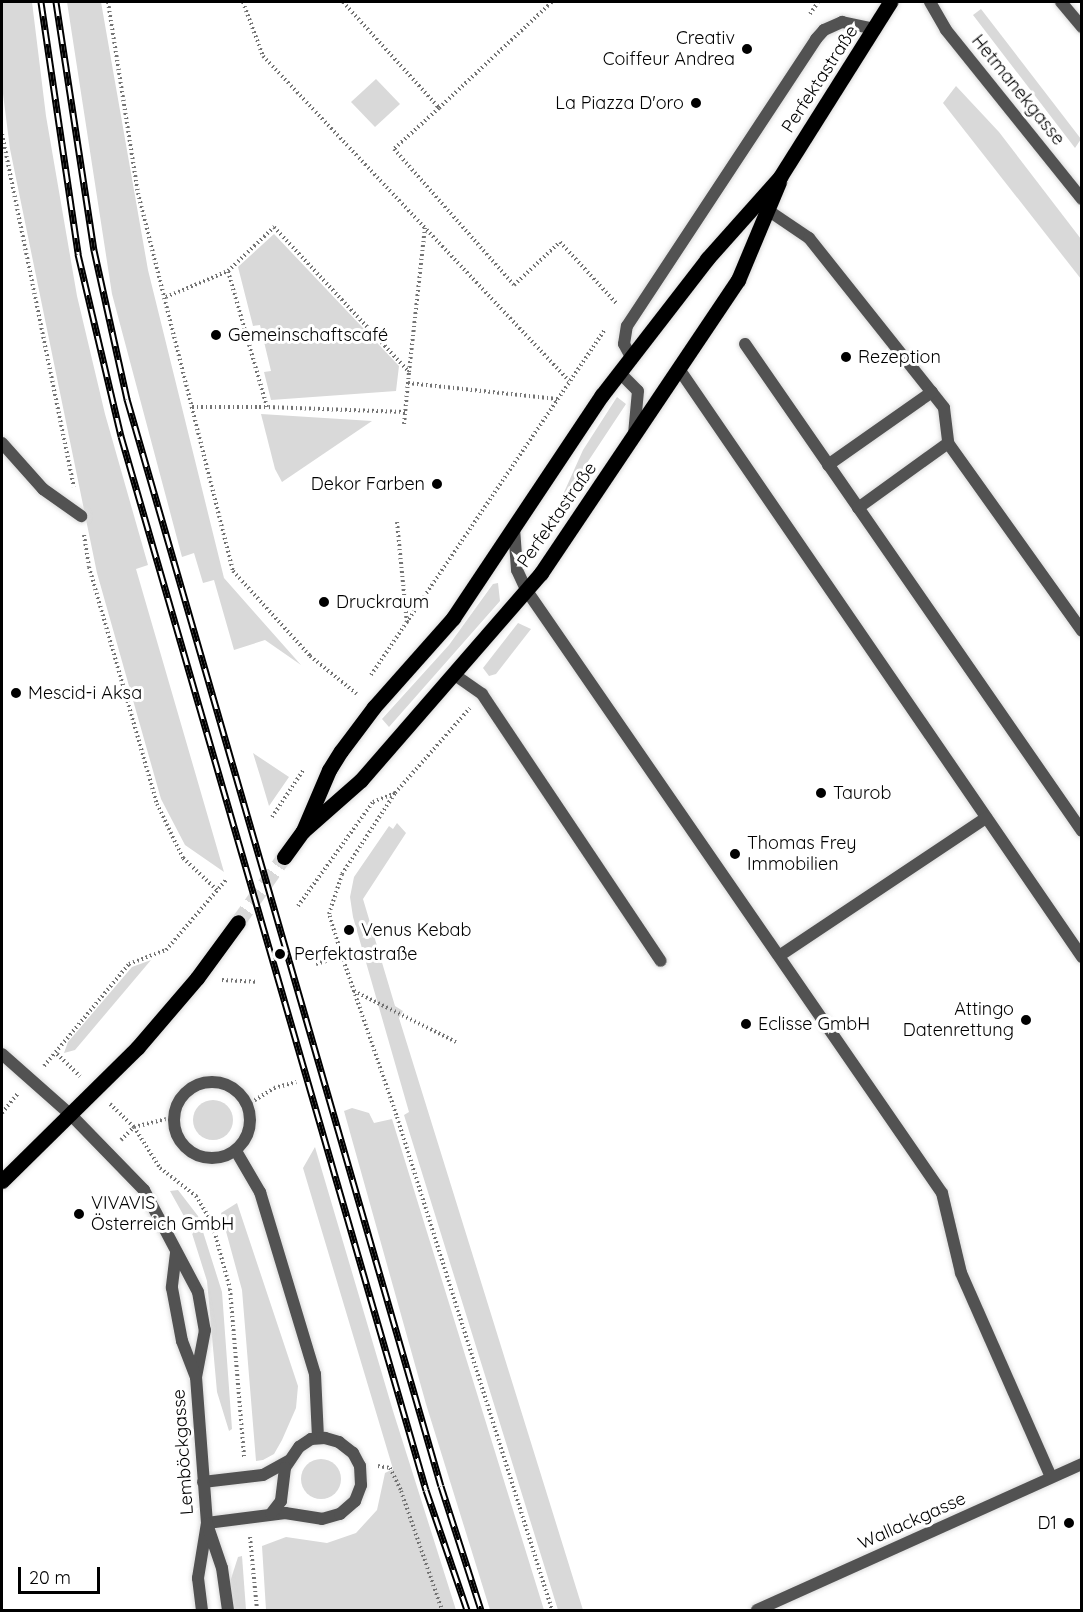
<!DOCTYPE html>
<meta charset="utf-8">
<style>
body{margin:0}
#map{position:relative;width:1083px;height:1612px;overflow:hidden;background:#fff;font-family:Quicksand,sans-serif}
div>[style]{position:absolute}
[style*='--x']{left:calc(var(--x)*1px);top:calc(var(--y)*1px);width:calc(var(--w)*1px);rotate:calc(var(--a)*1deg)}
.green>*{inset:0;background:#d9d9d9}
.round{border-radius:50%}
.primary-tunnel>*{height:15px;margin-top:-7.5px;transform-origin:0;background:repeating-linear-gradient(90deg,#d9d9d9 0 15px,transparent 0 23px)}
.path>*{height:4px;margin-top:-2px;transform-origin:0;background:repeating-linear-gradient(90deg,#747474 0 1.5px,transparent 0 4.5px)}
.roads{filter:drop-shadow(0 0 2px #dbdbdb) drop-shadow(0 0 2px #dbdbdb)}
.service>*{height:12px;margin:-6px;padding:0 6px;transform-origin:6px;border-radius:6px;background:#525252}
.service>.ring{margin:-6px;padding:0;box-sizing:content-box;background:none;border:12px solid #525252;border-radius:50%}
.minor>*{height:12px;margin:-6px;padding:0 6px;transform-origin:6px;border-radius:6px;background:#525252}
.primary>*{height:15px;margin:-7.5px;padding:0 7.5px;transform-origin:7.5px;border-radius:7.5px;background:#000}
.rail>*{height:7px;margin-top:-3.5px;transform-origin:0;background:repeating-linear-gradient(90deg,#fff 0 14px,#000 0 28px);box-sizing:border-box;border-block:2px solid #000}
.dots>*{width:16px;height:16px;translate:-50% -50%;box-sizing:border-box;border:3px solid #fff;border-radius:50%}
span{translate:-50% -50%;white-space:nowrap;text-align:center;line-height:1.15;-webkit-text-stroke:6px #fff;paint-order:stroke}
.poi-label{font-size:18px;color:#000}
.right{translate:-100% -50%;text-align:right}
.left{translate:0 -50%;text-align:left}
.street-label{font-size:18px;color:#000}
.frame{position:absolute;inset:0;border:3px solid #000;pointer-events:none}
.scale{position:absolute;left:18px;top:1567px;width:82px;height:27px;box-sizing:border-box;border:3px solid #000;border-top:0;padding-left:8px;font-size:18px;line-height:21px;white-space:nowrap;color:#000;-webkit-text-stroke:4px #fff;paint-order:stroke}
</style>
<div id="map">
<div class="green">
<div style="clip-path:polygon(2px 2px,32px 2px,46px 116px,77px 296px,105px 414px,148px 565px,136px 569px,224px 872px,185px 845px,161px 799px,97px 573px,10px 149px,2px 86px)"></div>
<div style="clip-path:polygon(67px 2px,101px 2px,148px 270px,224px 578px,301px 665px,265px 640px,234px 650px,214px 580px,203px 583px,194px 553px,182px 557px,112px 294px)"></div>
<div style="clip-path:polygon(981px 9px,1081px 139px,1075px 148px,973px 15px)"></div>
<div style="clip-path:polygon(376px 79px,400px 104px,375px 127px,351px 102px)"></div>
<div style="clip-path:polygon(956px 86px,999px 132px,1081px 239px,1081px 279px,943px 103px)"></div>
<div style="clip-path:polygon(274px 234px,399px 366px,396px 391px,271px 400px,264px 372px,271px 371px,260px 325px,253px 326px,238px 267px)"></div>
<div style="clip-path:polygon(617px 397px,626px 404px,583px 469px,540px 545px,535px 542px,557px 508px,583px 450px)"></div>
<div style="clip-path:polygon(261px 414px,372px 421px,282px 482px,275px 469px)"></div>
<div style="clip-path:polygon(498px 583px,500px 601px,389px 727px,382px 719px,449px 645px,493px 584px)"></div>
<div style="clip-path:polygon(518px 623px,531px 629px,496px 674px,489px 676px,483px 668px)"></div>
<div style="clip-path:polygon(253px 753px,289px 777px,269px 806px,261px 779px)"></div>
<div style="clip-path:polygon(397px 823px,406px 833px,363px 899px,395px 1006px,403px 1011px,399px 1018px,583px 1610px,558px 1610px,404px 1115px,409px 1112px,353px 917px,350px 897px,354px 877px,389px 826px,393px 829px)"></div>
<div style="clip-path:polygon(151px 960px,75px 1050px,64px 1053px,68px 1042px,132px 967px)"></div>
<div class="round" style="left:193px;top:1100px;width:40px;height:40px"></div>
<div style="clip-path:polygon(352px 1108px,369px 1113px,374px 1123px,392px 1119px,544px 1610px,490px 1610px,426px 1404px,344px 1111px)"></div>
<div style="clip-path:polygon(315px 1147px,393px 1411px,456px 1610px,266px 1610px,262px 1546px,286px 1537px,327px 1543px,356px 1533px,377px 1510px,385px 1473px,393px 1469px,303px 1168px)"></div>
<div style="clip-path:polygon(178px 1190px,198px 1216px,222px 1292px,232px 1429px,229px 1431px,217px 1392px,207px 1281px,190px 1227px,170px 1191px)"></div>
<div style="clip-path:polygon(237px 1203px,298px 1386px,296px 1408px,282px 1440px,274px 1454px,263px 1460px,256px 1461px,242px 1290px,221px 1213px)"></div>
<div class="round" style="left:301px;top:1459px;width:40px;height:40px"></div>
<div style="clip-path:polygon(242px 1556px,246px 1610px,232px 1610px,230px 1582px,238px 1557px)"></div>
</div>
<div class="primary-tunnel">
<div style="--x:238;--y:922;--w:80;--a:-54.7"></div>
</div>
<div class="path">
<div style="--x:108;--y:2;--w:193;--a:81.1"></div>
<div style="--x:138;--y:193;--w:390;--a:75.9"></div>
<div style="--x:233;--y:571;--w:115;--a:47.8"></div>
<div style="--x:310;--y:656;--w:60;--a:39"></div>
<div style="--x:243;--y:2;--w:58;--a:69.7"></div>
<div style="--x:263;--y:56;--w:446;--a:46.7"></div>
<div style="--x:343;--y:2;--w:143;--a:47.8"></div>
<div style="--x:439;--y:108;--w:61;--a:137.7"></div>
<div style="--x:394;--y:149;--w:181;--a:48.6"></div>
<div style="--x:514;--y:285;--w:63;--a:-43.1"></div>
<div style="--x:560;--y:242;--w:84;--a:47.4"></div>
<div style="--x:810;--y:14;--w:14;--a:-56"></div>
<div style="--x:439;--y:108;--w:155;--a:-43.2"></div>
<div style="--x:2;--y:134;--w:360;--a:78.5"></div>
<div style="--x:166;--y:297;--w:67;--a:-22.8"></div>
<div style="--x:408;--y:383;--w:150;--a:6.1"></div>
<div style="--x:192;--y:407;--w:75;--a:0"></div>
<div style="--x:405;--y:412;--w:138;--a:-177.9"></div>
<div style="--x:267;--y:407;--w:141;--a:-106"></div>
<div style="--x:228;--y:271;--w:64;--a:-43.7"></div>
<div style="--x:274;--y:227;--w:198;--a:47"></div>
<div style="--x:409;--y:372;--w:145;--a:-83.7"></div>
<div style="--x:404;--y:424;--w:52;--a:-84.5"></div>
<div style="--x:397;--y:522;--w:102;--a:84.4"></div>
<div style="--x:84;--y:535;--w:32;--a:81"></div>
<div style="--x:89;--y:567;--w:247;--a:74"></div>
<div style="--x:157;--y:804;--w:60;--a:64.3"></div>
<div style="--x:183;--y:858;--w:47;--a:43.3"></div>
<div style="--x:371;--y:675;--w:418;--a:-55.9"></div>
<div style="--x:272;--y:817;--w:58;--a:-56.3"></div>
<div style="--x:298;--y:906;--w:128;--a:-54.2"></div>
<div style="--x:373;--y:802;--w:24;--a:-22"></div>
<div style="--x:342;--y:956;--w:44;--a:-107.2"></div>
<div style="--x:329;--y:914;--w:42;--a:-72"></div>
<div style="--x:342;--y:874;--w:97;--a:-56.8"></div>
<div style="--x:395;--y:793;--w:113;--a:-48.6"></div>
<div style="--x:316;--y:964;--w:27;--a:-17"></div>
<div style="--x:342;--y:956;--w:170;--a:71.1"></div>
<div style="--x:397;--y:1117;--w:517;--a:72.55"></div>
<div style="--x:222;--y:980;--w:34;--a:3"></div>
<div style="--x:354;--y:991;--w:114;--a:26.6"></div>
<div style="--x:57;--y:1054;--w:32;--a:44"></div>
<div style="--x:44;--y:1066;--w:133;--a:-50.2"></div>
<div style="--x:129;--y:964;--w:40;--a:-21"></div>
<div style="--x:166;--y:950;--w:92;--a:-49.4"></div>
<div style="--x:110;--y:1104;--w:33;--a:44"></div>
<div style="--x:134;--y:1127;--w:49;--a:57.6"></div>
<div style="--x:160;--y:1168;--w:46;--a:37.9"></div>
<div style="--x:196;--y:1196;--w:31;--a:59"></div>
<div style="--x:212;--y:1223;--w:68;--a:74.7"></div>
<div style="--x:230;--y:1289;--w:169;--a:85.2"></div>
<div style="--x:247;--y:1105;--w:32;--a:-32"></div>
<div style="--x:274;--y:1088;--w:23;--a:-15"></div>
<div style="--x:2;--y:1113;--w:26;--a:-51"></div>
<div style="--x:121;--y:1140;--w:18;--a:-45"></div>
<div style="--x:134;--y:1127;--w:41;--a:-14"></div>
<div style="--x:378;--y:1466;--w:12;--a:9"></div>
<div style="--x:390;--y:1468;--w:25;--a:64"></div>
<div style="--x:401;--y:1491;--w:126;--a:71"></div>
<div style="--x:250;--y:1537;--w:73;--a:84.5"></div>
</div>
<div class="roads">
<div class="service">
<div style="--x:1061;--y:2;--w:33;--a:50"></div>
<div style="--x:769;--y:211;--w:48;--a:34"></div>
<div style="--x:809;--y:238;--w:217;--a:51.5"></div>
<div style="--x:944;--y:408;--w:35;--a:83"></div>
<div style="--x:948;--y:443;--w:231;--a:54.5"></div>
<div style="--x:745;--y:344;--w:592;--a:55.32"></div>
<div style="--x:632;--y:359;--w:17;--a:-118"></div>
<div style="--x:624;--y:344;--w:18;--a:-81"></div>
<div style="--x:627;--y:326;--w:344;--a:-56.6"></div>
<div style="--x:816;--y:39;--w:12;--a:-48"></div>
<div style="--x:824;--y:30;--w:20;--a:-24"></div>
<div style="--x:842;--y:22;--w:34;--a:12"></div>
<div style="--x:679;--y:369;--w:713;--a:55.57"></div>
<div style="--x:620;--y:373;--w:25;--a:45"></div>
<div style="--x:638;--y:391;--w:43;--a:95.3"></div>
<div style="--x:2;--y:443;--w:62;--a:48.3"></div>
<div style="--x:43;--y:489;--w:47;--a:35.4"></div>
<div style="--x:828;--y:465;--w:127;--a:-35.1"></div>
<div style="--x:858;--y:508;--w:111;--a:-35.8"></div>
<div style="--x:514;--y:528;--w:42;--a:85.9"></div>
<div style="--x:517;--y:570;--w:23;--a:65"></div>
<div style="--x:527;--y:591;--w:731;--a:55.42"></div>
<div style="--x:942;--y:1193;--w:82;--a:76.6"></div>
<div style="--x:961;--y:1273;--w:223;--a:66.2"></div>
<div style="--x:455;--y:675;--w:33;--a:35"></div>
<div style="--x:482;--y:694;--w:321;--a:56.2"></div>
<div style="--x:779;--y:956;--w:249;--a:-33.7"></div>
<div class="ring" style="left:174px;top:1082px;width:64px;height:64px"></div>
<div style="--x:236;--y:1151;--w:48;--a:59.7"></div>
<div style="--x:260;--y:1192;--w:190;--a:73.2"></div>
<div style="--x:315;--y:1374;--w:64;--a:87.3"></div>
<div style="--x:203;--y:1482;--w:60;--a:-6.7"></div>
<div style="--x:263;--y:1475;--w:29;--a:-29"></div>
<div style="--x:207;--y:1523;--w:79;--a:-7.3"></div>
<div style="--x:285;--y:1513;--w:37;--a:9"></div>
<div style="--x:322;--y:1519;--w:19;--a:-16"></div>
<div style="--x:340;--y:1514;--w:20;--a:-41"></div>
<div style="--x:355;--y:1501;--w:17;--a:-69"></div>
<div style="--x:361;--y:1485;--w:19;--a:-93"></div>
<div style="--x:360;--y:1466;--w:15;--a:-118"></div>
<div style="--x:353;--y:1453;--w:18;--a:-142"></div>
<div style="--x:339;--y:1442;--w:15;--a:-164"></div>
<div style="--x:325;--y:1438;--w:14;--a:176"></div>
<div style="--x:311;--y:1439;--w:14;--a:146"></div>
<div style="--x:299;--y:1447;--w:25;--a:124"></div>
<div style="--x:285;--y:1468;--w:33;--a:97"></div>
<div style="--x:281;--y:1501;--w:16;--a:128"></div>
</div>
<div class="minor">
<div style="--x:930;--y:2;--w:32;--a:60"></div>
<div style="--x:946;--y:30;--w:217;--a:51.2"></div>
<div style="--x:2;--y:1054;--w:92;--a:41.5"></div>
<div style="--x:71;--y:1115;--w:105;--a:45.8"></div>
<div style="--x:144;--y:1190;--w:115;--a:62.1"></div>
<div style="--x:198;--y:1292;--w:39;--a:80"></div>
<div style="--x:205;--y:1330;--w:48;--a:100.8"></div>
<div style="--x:196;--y:1377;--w:146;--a:85.7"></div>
<div style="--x:207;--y:1523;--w:56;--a:99.3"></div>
<div style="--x:198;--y:1578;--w:32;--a:83"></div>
<div style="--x:176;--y:1253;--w:35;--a:97"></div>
<div style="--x:172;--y:1288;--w:54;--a:79.3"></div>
<div style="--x:182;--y:1341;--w:39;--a:69"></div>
<div style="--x:207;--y:1524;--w:46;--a:71.2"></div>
<div style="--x:222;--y:1568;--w:42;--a:81.9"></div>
<div style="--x:757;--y:1610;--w:356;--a:-24.2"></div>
</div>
<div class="primary">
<div style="--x:303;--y:831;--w:66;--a:-66.9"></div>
<div style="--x:329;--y:770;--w:22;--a:-58"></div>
<div style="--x:341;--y:751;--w:55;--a:-53.1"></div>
<div style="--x:374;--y:707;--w:119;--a:-48.4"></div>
<div style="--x:453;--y:618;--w:268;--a:-56.3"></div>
<div style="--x:602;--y:395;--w:172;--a:-52.3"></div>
<div style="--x:707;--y:259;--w:110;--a:-48.3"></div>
<div style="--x:780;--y:177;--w:207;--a:-57.8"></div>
<div style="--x:284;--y:857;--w:32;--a:-54"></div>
<div style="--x:303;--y:831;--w:77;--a:-41.3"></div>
<div style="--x:361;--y:780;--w:274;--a:-49"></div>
<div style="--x:541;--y:573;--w:353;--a:-56.1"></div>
<div style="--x:738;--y:280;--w:106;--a:-67.3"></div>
<div style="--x:2;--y:1181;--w:190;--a:-44.6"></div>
<div style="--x:137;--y:1048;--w:92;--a:-49.4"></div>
<div style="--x:197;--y:978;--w:69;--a:-53.8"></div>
</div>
</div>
<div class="rail">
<div style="--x:41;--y:2;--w:255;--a:81.6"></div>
<div style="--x:78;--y:254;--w:187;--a:76.7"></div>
<div style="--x:121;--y:436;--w:1097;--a:73.86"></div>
<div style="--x:426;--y:1490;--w:127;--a:71.1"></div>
<div style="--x:56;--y:2;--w:251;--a:81.3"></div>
<div style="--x:94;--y:250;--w:153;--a:77.5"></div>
<div style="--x:127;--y:399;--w:1131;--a:73.89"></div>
<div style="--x:441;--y:1486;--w:130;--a:72.1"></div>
</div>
<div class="dots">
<div style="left:747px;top:49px;background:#000"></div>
<div style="left:696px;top:103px;background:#000"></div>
<div style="left:216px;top:335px;background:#000"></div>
<div style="left:846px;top:357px;background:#000"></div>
<div style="left:437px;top:484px;background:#000"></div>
<div style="left:324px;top:602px;background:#000"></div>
<div style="left:16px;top:693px;background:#000"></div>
<div style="left:821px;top:793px;background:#000"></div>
<div style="left:735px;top:854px;background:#000"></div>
<div style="left:349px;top:930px;background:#000"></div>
<div style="left:280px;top:954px;background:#000"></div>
<div style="left:1026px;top:1020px;background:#000"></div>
<div style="left:746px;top:1024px;background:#000"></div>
<div style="left:79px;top:1214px;background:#000"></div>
<div style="left:1069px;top:1523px;background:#000"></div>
</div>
<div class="poi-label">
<span class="right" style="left:735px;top:49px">Creativ<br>Coiffeur Andrea</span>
<span class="right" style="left:684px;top:103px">La Piazza D'oro</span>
<span class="left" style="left:228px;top:335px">Gemeinschaftscafé</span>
<span class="left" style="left:858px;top:357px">Rezeption</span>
<span class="right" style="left:425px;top:484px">Dekor Farben</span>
<span class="left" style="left:336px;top:602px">Druckraum</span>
<span class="left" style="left:28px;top:693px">Mescid-i Aksa</span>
<span class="left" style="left:833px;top:793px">Taurob</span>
<span class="left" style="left:747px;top:854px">Thomas Frey<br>Immobilien</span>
<span class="left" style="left:361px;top:930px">Venus Kebab</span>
<span class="left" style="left:294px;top:954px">Perfektastraße</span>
<span class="right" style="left:1014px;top:1020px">Attingo<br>Datenrettung</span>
<span class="left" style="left:758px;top:1024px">Eclisse GmbH</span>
<span class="left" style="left:91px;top:1214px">VIVAVIS<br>Österreich GmbH</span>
<span class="right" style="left:1057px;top:1523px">D1</span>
</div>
<div class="street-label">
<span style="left:820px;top:79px;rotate:-57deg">Perfektastraße</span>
<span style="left:1018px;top:90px;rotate:51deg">Hetmanekgasse</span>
<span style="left:557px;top:515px;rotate:-55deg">Perfektastraße</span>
<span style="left:183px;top:1452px;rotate:-94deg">Lemböckgasse</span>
<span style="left:912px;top:1521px;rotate:-24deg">Wallackgasse</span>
</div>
<div class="frame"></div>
<div class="scale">20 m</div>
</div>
